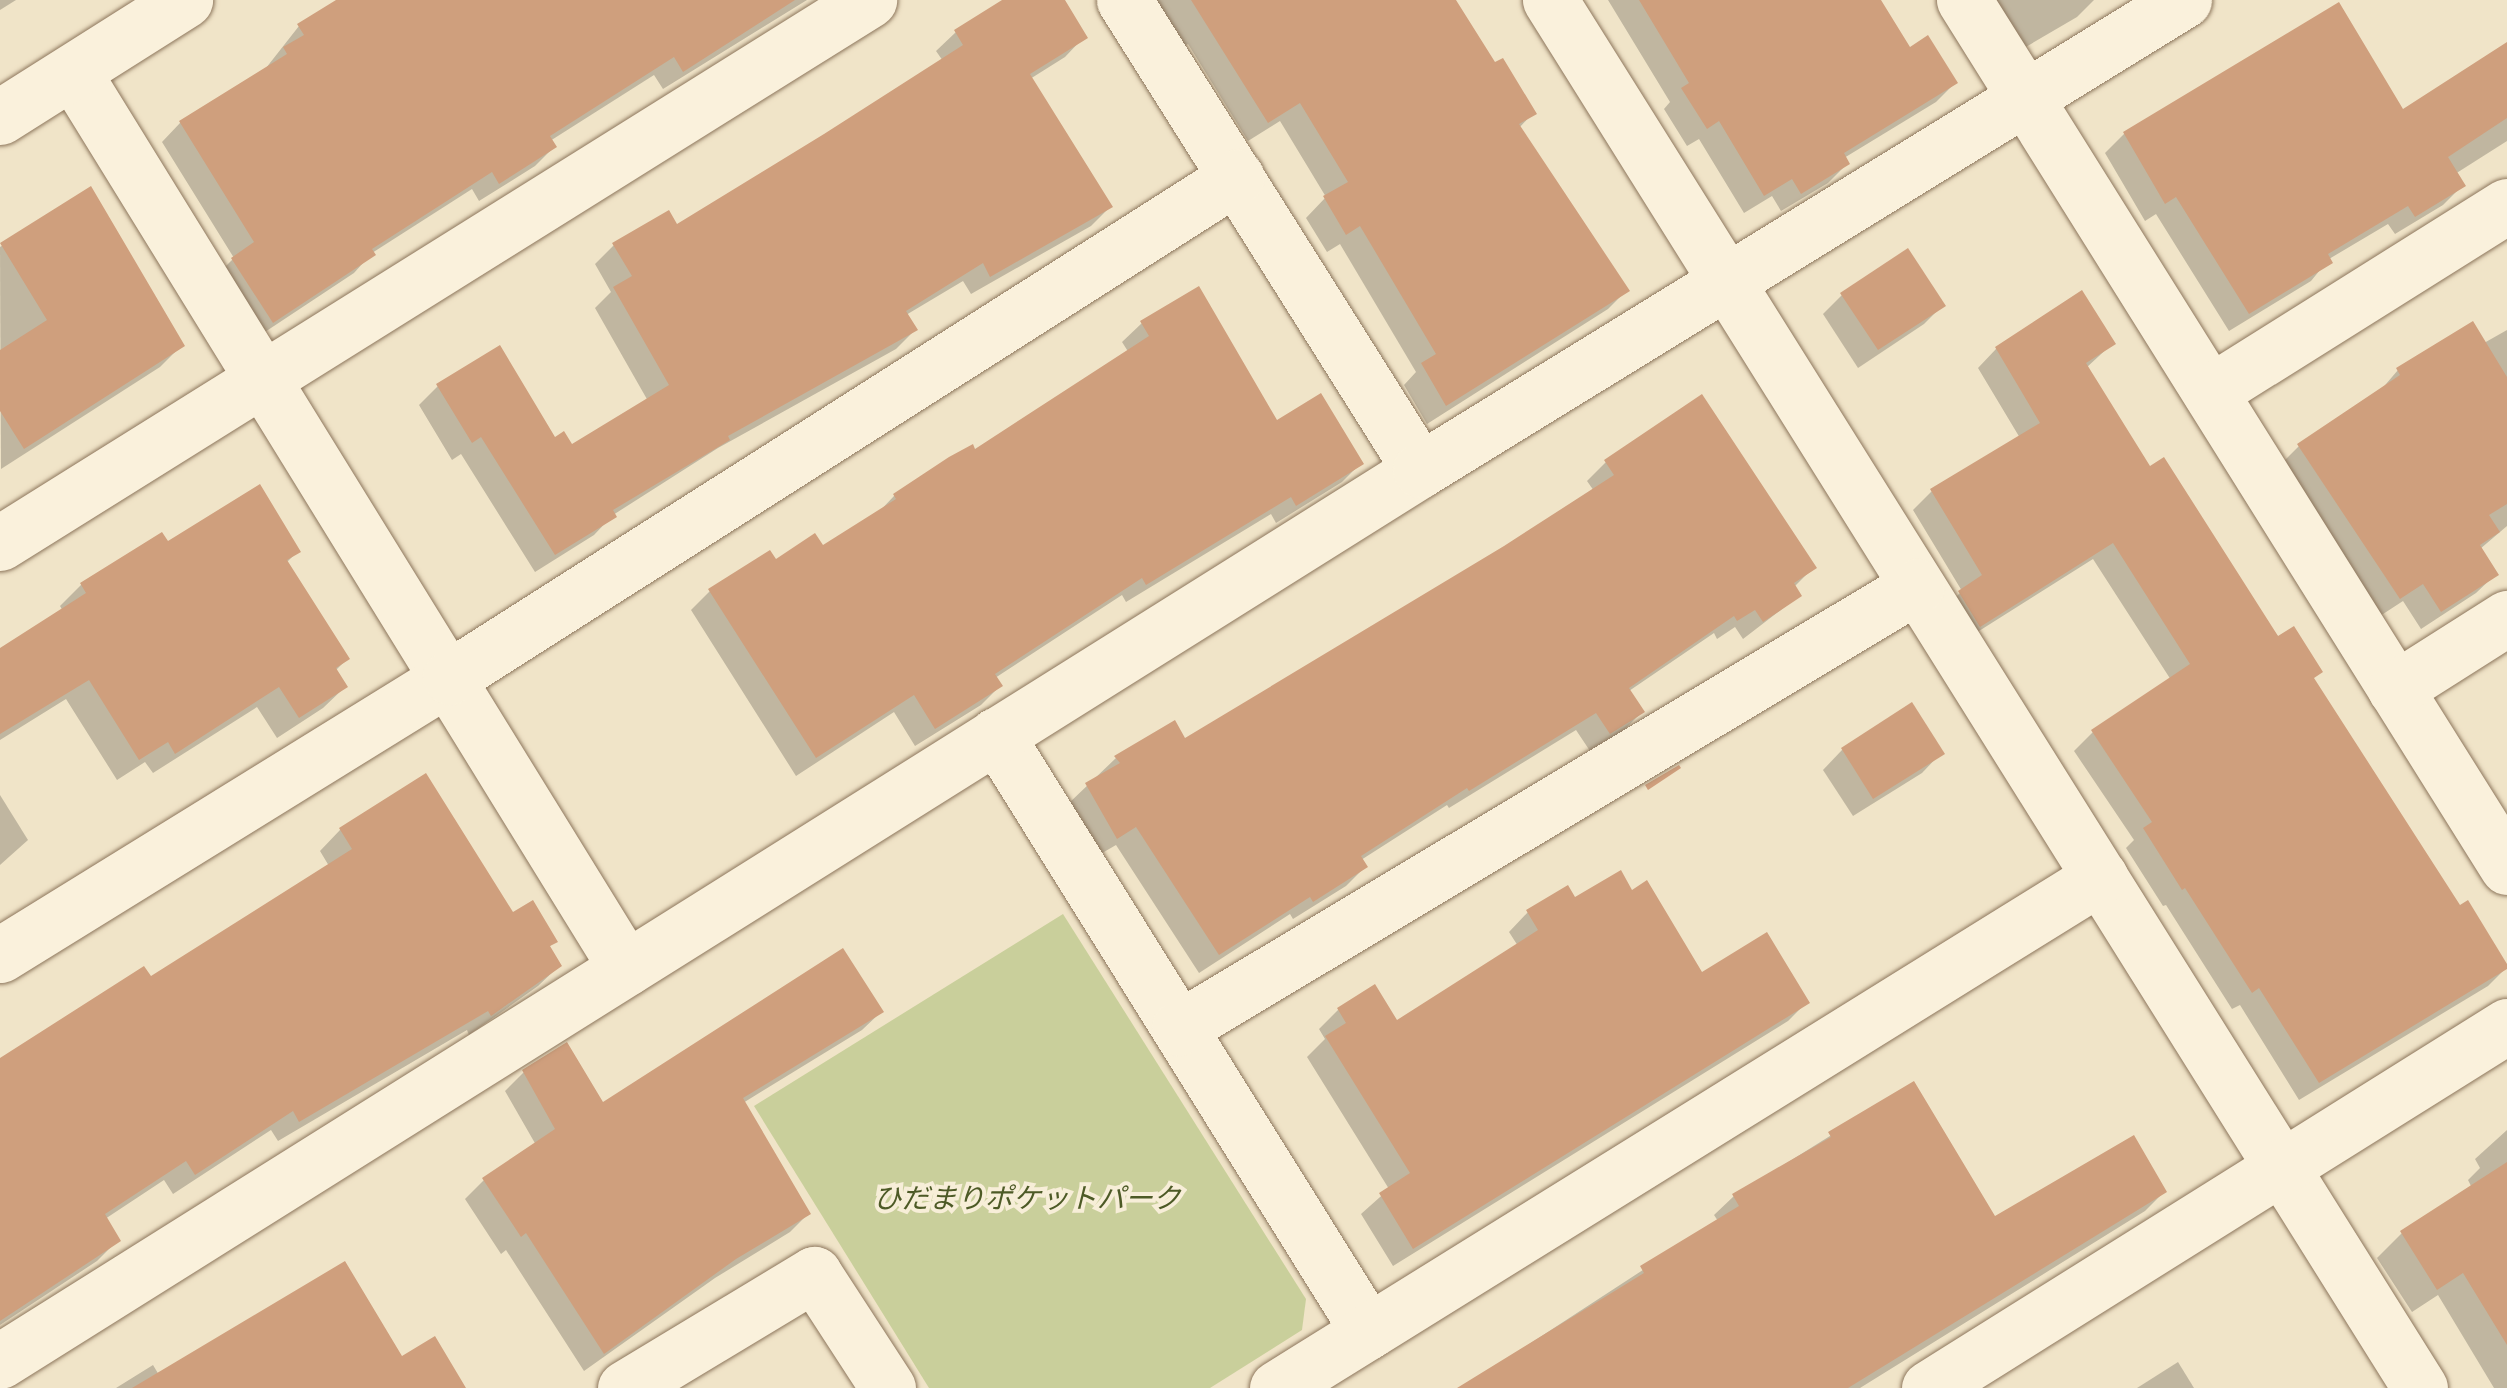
<!DOCTYPE html>
<meta charset="utf-8">
<style>
body{margin:0}
#map{position:relative;width:2507px;height:1388px;overflow:hidden;background:#f0e4c8;font-family:"Crimson Pro","Noto Sans JP",serif}
div>[style]{position:absolute}
[style*='--x']{left:calc(var(--x)*1px);top:calc(var(--y)*1px);width:calc(var(--w)*1px);rotate:calc(var(--a)*1deg)}
.green>*{inset:0;background:#c9cf9b}
.shadow>*{inset:0;background:#0003}
.building>*{inset:0;background:#cf9f7d}
.roads{filter:drop-shadow(0 0 2px #8d765c) drop-shadow(0 0 2px #8d765c)}
.minor>*{height:55px;margin:-27.5px;padding:0 27.5px;transform-origin:27.5px;border-radius:27.5px;background:#faf1dc}
span{translate:-50% -50%;white-space:nowrap;text-align:center;line-height:1.15;-webkit-text-stroke:8px #f7eed8;paint-order:stroke}
.park-label{font-size:28px;color:#4d5a26;font-style:italic}
</style>
<div id="map">
<div class="green">
<div style="clip-path:polygon(1063px 914px,1306px 1299px,1302px 1330px,1210px 1388px,929px 1388px,754px 1106px)"></div>
</div>
<div class="shadow">
<div style="clip-path:polygon(0 0,16px 0,0 10px)"></div>
<div style="clip-path:polygon(375px 0,807px 0,663px 89px,654px 75px,550px 141px,554px 147px,535px 166px,479px 201px,472px 189px,372px 253px,354px 273px,253px 340px,213px 279px,234px 258px,162px 142px,180px 123px,266px 68px,299px 26px)"></div>
<div style="clip-path:polygon(1007px 0,1062px 0,1084px 37px,1065px 57px,1030px 79px,1110px 207px,1091px 226px,971px 294px,963px 281px,906px 315px,915px 330px,896px 349px,718px 448px,613px 515px,594px 535px,535px 572px,461px 454px,452px 460px,419px 405px,438px 386px,571px 447px,648px 401px,595px 308px,611px 292px,595px 264px,614px 245px,676px 227px,943px 61px,936px 51px,956px 32px)"></div>
<div style="clip-path:polygon(1142px 0,1434px 0,1533px 113px,1519px 128px,1627px 290px,1608px 309px,1427px 424px,1404px 385px,1416px 372px,1340px 244px,1327px 252px,1306px 218px,1326px 197px,1280px 121px,1248px 141px,1188px 44px,1175px 52px)"></div>
<div style="clip-path:polygon(1608px 0,1878px 0,1909px 51px,1955px 83px,1936px 102px,1844px 158px,1847px 164px,1828px 183px,1781px 211px,1772px 196px,1744px 213px,1699px 139px,1687px 146px,1664px 109px,1670px 102px)"></div>
<div style="clip-path:polygon(1981px 0,2094px 0,2077px 17px,2012px 55px)"></div>
<div style="clip-path:polygon(2507px 67px,2507px 141px,2455px 174px,2462px 186px,2443px 205px,2395px 234px,2388px 224px,2329px 259px,2311px 281px,2229px 331px,2156px 214px,2145px 221px,2105px 153px,2124px 134px,2402px 112px)"></div>
<div style="clip-path:polygon(90px 189px,182px 345px,160px 367px,1px 469px,0 247px)"></div>
<div style="clip-path:polygon(1842px 295px,1943px 305px,1924px 324px,1858px 368px,1823px 314px)"></div>
<div style="clip-path:polygon(1142px 323px,1276px 424px,1361px 463px,1342px 482px,1276px 523px,1271px 514px,1126px 602px,1122px 595px,995px 678px,1000px 686px,981px 705px,915px 746px,894px 712px,796px 776px,691px 610px,710px 591px,775px 562px,822px 548px,876px 515px,894px 496px,975px 453px,1129px 353px,1122px 342px)"></div>
<div style="clip-path:polygon(2507px 330px,2507px 526px,2480px 549px,2496px 574px,2476px 593px,2421px 629px,2403px 601px,2380px 616px,2280px 465px,2299px 446px,2380px 391px,2398px 370px,2484px 343px)"></div>
<div style="clip-path:polygon(2112px 344px,2086px 368px,2149px 470px,2312px 680px,2460px 908px,2506px 968px,2488px 986px,2299px 1100px,2240px 1005px,2232px 1009px,2166px 905px,2163px 906px,2126px 848px,2134px 840px,2074px 751px,2093px 732px,2171px 680px,2093px 559px,1960px 643px,1941px 612px,1962px 591px,1913px 510px,1932px 491px,2020px 438px,1978px 368px,1996px 349px)"></div>
<div style="clip-path:polygon(1606px 462px,1814px 567px,1794px 587px,1799px 596px,1743px 639px,1735px 627px,1717px 639px,1714px 633px,1629px 691px,1642px 712px,1623px 731px,1590px 751px,1576px 730px,1449px 808px,1447px 805px,1361px 860px,1365px 867px,1346px 886px,1293px 919px,1290px 914px,1199px 973px,1116px 845px,1097px 856px,1067px 805px,1116px 758px,1184px 741px,1506px 548px,1594px 491px,1587px 481px)"></div>
<div style="clip-path:polygon(168px 545px,298px 551px,286px 563px,347px 659px,335px 671px,345px 687px,323px 708px,277px 738px,257px 707px,153px 773px,145px 762px,117px 780px,66px 699px,0 740px,0 650px,63px 611px,60px 606px,81px 585px)"></div>
<div style="clip-path:polygon(1911px 706px,1941px 753px,1922px 773px,1853px 816px,1823px 770px,1842px 750px)"></div>
<div style="clip-path:polygon(426px 776px,512px 915px,555px 941px,548px 948px,559px 966px,538px 986px,469px 1035px,467px 1030px,278px 1141px,271px 1130px,173px 1194px,164px 1180px,105px 1219px,118px 1240px,97px 1261px,0 1325px,0 1060px,150px 980px,329px 866px,320px 851px,340px 830px)"></div>
<div style="clip-path:polygon(0 795px,28px 840px,0 865px)"></div>
<div style="clip-path:polygon(1632px 893px,1701px 975px,1807px 1002px,1788px 1021px,1393px 1266px,1361px 1214px,1389px 1189px,1307px 1057px,1325px 1039px,1319px 1029px,1338px 1010px,1397px 1023px,1518px 946px,1509px 932px,1528px 912px)"></div>
<div style="clip-path:polygon(881px 1012px,862px 1030px,743px 1103px,808px 1214px,790px 1232px,715px 1278px,584px 1371px,506px 1250px,501px 1254px,465px 1199px,484px 1180px,536px 1145px,505px 1091px,524px 1072px,602px 1106px)"></div>
<div style="clip-path:polygon(1913px 1084px,1994px 1220px,2164px 1192px,2145px 1211px,1860px 1388px,1462px 1388px,1718px 1221px,1714px 1215px,1734px 1196px)"></div>
<div style="clip-path:polygon(2507px 1130px,2507px 1388px,2494px 1388px,2438px 1295px,2412px 1312px,2377px 1258px,2402px 1233px,2472px 1188px,2468px 1180px,2480px 1168px,2475px 1159px)"></div>
<div style="clip-path:polygon(401px 1359px,463px 1388px,116px 1388px,153px 1365px,159px 1375px)"></div>
<div style="clip-path:polygon(2178px 1362px,2194px 1388px,2137px 1388px)"></div>
</div>
<div class="building">
<div style="clip-path:polygon(336px 0,795px 0,683px 72px,674px 57px,550px 136px,557px 147px,499px 184px,492px 172px,372px 249px,376px 255px,273px 323px,231px 258px,254px 242px,179px 121px,287px 54px,283px 47px,304px 35px,297px 24px)"></div>
<div style="clip-path:polygon(1002px 0,1065px 0,1088px 38px,1030px 74px,1113px 207px,990px 277px,983px 263px,906px 311px,918px 330px,728px 436px,730px 440px,613px 510px,617px 517px,555px 555px,481px 437px,472px 443px,436px 384px,500px 345px,555px 437px,564px 431px,572px 444px,669px 385px,613px 287px,632px 276px,612px 243px,669px 210px,677px 224px,824px 134px,963px 45px,954px 30px)"></div>
<div style="clip-path:polygon(1191px 0,1456px 0,1495px 62px,1503px 58px,1537px 114px,1519px 124px,1630px 291px,1446px 406px,1421px 363px,1436px 354px,1360px 226px,1346px 235px,1323px 196px,1348px 182px,1300px 103px,1268px 123px)"></div>
<div style="clip-path:polygon(1639px 0,1881px 0,1910px 47px,1928px 35px,1958px 83px,1844px 153px,1850px 164px,1801px 194px,1792px 179px,1764px 196px,1719px 121px,1707px 129px,1681px 88px,1689px 83px)"></div>
<div style="clip-path:polygon(2339px 2px,2403px 109px,2507px 42px,2507px 118px,2448px 157px,2466px 186px,2415px 217px,2408px 206px,2328px 254px,2333px 263px,2249px 314px,2176px 197px,2165px 204px,2123px 132px)"></div>
<div style="clip-path:polygon(91px 186px,185px 346px,24px 449px,0 411px,0 350px,47px 320px,0 243px)"></div>
<div style="clip-path:polygon(1908px 248px,1946px 306px,1878px 350px,1840px 293px)"></div>
<div style="clip-path:polygon(1199px 286px,1277px 420px,1321px 393px,1364px 464px,1296px 506px,1291px 497px,1146px 585px,1142px 578px,995px 674px,1003px 686px,935px 729px,914px 695px,816px 758px,708px 589px,770px 550px,776px 559px,815px 533px,823px 545px,896px 499px,893px 494px,949px 457px,973px 444px,975px 449px,1149px 336px,1140px 321px)"></div>
<div style="clip-path:polygon(2082px 290px,2116px 344px,2086px 363px,2150px 466px,2164px 457px,2278px 636px,2294px 626px,2323px 672px,2314px 678px,2460px 905px,2468px 900px,2507px 964px,2507px 969px,2319px 1083px,2259px 988px,2252px 993px,2185px 888px,2182px 890px,2143px 828px,2152px 822px,2091px 730px,2190px 664px,2113px 543px,1980px 627px,1958px 591px,1982px 575px,1930px 489px,2040px 423px,1995px 347px)"></div>
<div style="clip-path:polygon(2473px 321px,2507px 377px,2507px 504px,2489px 515px,2500px 532px,2480px 545px,2499px 575px,2441px 612px,2423px 584px,2400px 599px,2297px 444px,2400px 375px,2396px 368px)"></div>
<div style="clip-path:polygon(1702px 394px,1817px 568px,1794px 583px,1802px 596px,1763px 622px,1755px 610px,1737px 621px,1734px 616px,1629px 688px,1645px 712px,1610px 734px,1596px 713px,1469px 791px,1467px 788px,1361px 856px,1368px 867px,1313px 902px,1310px 897px,1219px 955px,1136px 827px,1117px 839px,1085px 783px,1120px 763px,1114px 756px,1175px 720px,1185px 738px,1504px 546px,1614px 475px,1604px 460px)"></div>
<div style="clip-path:polygon(260px 484px,301px 552px,287px 560px,350px 659px,336px 668px,348px 687px,299px 718px,279px 687px,175px 754px,168px 742px,139px 760px,89px 680px,0 734px,0 648px,86px 593px,80px 583px,162px 532px,168px 541px)"></div>
<div style="clip-path:polygon(1912px 702px,1945px 754px,1873px 799px,1841px 748px)"></div>
<div style="clip-path:polygon(1679px 765px,1681px 768px,1648px 790px,1645px 785px)"></div>
<div style="clip-path:polygon(426px 773px,513px 912px,533px 900px,558px 942px,550px 946px,562px 966px,491px 1016px,488px 1011px,299px 1122px,293px 1111px,195px 1175px,186px 1161px,105px 1214px,121px 1241px,0 1321px,0 1058px,144px 966px,151px 976px,352px 849px,339px 828px)"></div>
<div style="clip-path:polygon(1621px 870px,1632px 890px,1647px 880px,1702px 972px,1767px 932px,1810px 1003px,1413px 1249px,1379px 1193px,1410px 1173px,1325px 1036px,1346px 1023px,1337px 1008px,1375px 984px,1397px 1020px,1538px 930px,1526px 910px,1568px 885px,1575px 897px)"></div>
<div style="clip-path:polygon(843px 948px,884px 1012px,743px 1098px,811px 1214px,736px 1259px,604px 1354px,526px 1233px,521px 1237px,482px 1178px,555px 1129px,522px 1070px,567px 1042px,603px 1102px)"></div>
<div style="clip-path:polygon(1914px 1081px,1995px 1216px,2134px 1135px,2167px 1192px,1848px 1388px,1457px 1388px,1644px 1273px,1640px 1266px,1739px 1206px,1732px 1194px,1831px 1137px,1828px 1132px)"></div>
<div style="clip-path:polygon(2507px 1162px,2507px 1345px,2463px 1273px,2437px 1290px,2400px 1231px)"></div>
<div style="clip-path:polygon(345px 1261px,402px 1356px,435px 1336px,466px 1388px,132px 1388px)"></div>
</div>
<div class="roads">
<div class="minor">
<div style="--x:1124;--y:0;--w:555;--a:57.8"></div>
<div style="--x:1550;--y:0;--w:1638;--a:57.92"></div>
<div style="--x:1964;--y:0;--w:1023;--a:57.94"></div>
<div style="--x:73;--y:72;--w:1053;--a:58.32"></div>
<div style="--x:0;--y:117;--w:219;--a:-32.3"></div>
<div style="--x:2210;--y:392;--w:350;--a:-32.1"></div>
<div style="--x:0;--y:543;--w:1025;--a:-32"></div>
<div style="--x:2395;--y:689;--w:133;--a:-32.4"></div>
<div style="--x:996;--y:735;--w:703;--a:58.03"></div>
<div style="--x:0;--y:955;--w:529;--a:-31.71"></div>
<div style="--x:450;--y:677;--w:932;--a:-32.46"></div>
<div style="--x:1179;--y:1028;--w:860;--a:-30.92"></div>
<div style="--x:0;--y:1361;--w:1676;--a:-32.11"></div>
<div style="--x:1420;--y:470;--w:897;--a:-31.6"></div>
<div style="--x:625;--y:1388;--w:221;--a:-31.1"></div>
<div style="--x:814;--y:1274;--w:136;--a:57"></div>
<div style="--x:1277;--y:1388;--w:969;--a:-31.84"></div>
<div style="--x:1929;--y:1388;--w:682;--a:-32.06"></div>
</div>
</div>
<div class="park-label">
<span style="left:1027px;top:1199px">ひだまりポケットパーク</span>
</div>
</div>
